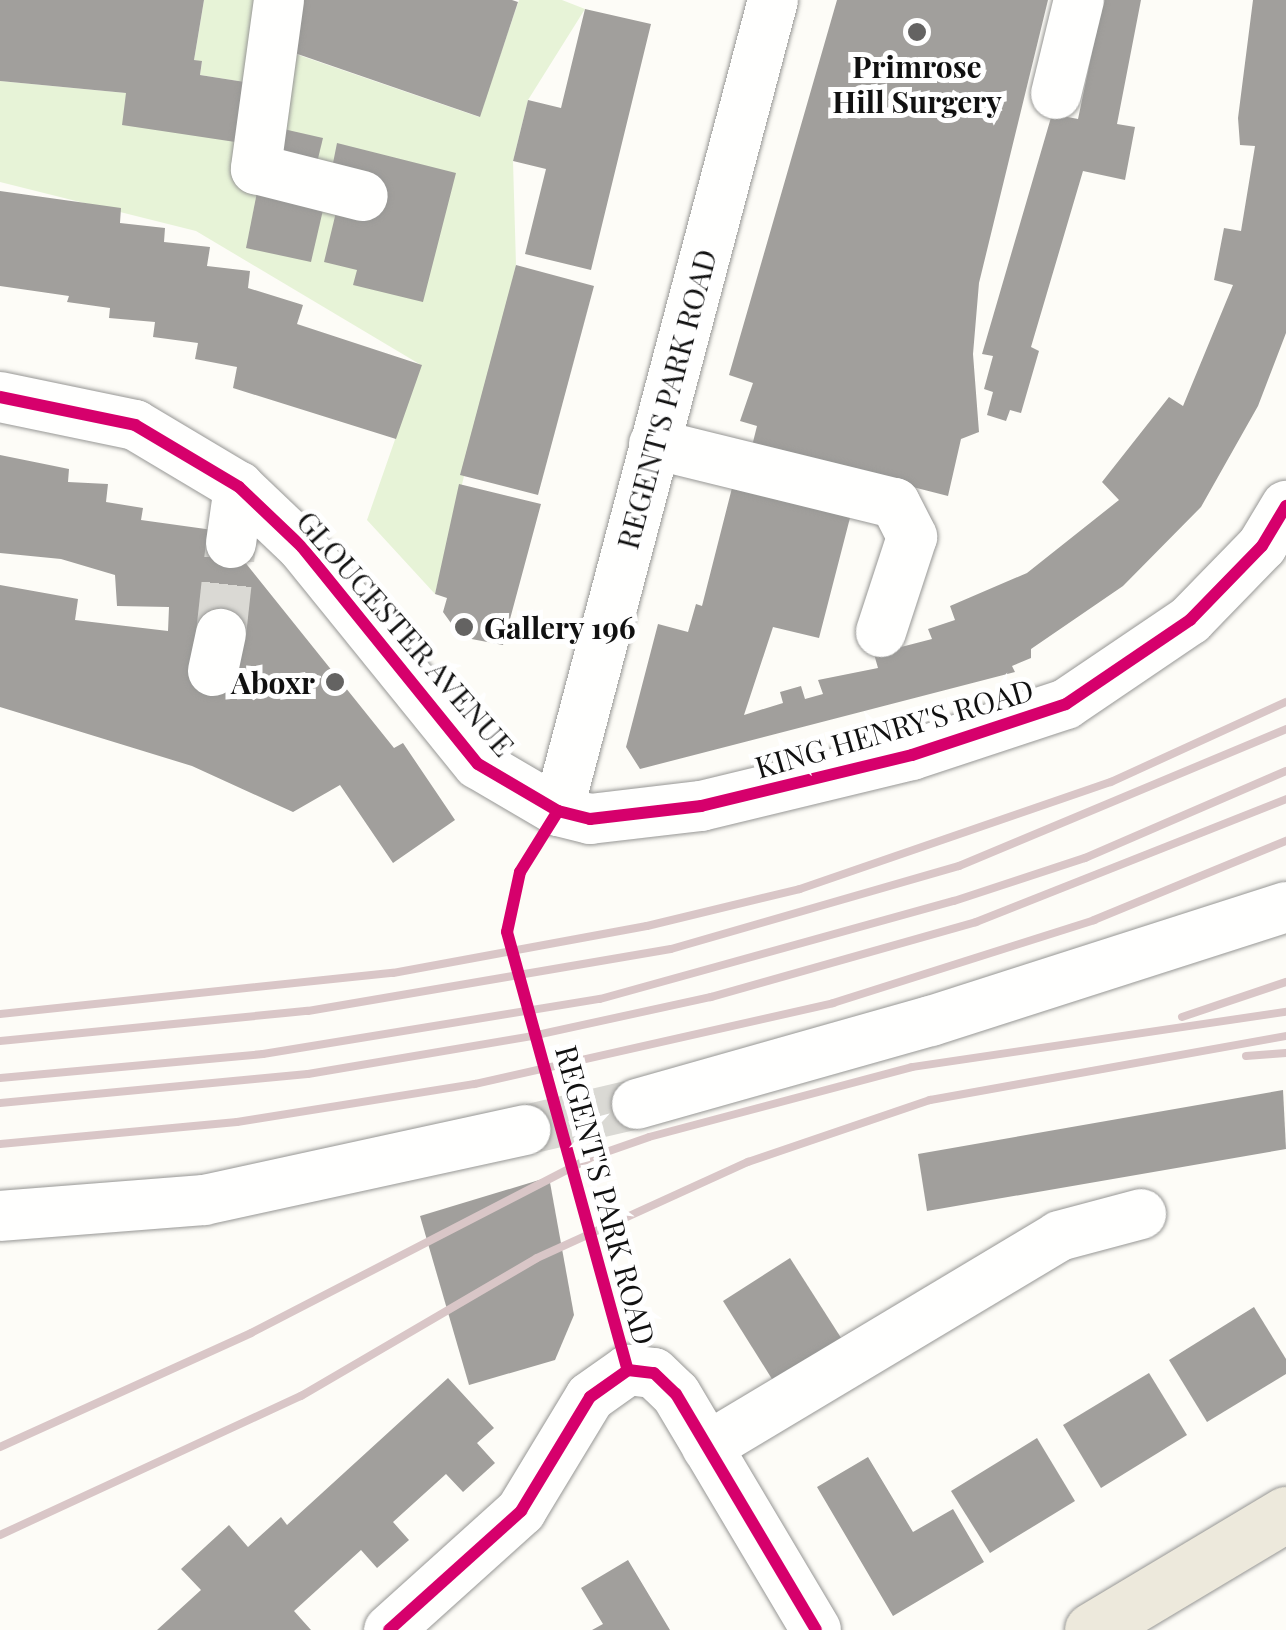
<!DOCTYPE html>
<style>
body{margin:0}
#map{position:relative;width:1286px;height:1630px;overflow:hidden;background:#fdfcf7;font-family:"Playfair Display",serif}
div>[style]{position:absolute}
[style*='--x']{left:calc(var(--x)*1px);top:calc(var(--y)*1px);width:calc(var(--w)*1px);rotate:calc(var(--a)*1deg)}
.green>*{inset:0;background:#e7f3d7}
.building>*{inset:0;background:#a19f9c}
.minor-tunnel>*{height:50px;margin-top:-25px;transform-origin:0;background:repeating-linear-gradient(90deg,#dad9d4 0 50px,transparent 0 75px)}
.roads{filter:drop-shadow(0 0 2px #979795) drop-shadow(0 0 2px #979795)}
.minor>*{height:50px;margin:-25px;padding:0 25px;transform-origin:25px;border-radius:25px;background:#fffffe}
.major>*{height:55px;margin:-27.5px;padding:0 27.5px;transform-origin:27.5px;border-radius:27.5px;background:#ede9dc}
.rail>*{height:8px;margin:-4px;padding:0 4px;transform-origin:4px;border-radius:4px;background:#d9c6c7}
.cycleway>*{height:12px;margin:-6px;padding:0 6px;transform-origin:6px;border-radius:6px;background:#d6006c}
.dots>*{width:28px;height:28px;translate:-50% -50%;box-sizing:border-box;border:5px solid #fff;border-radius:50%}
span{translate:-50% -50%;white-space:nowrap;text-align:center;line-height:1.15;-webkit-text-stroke:10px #fff;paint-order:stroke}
.poi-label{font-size:30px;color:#111;font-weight:700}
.left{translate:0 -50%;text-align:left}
.right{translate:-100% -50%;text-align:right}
.street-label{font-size:30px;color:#111}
</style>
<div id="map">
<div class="green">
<div style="clip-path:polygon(204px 0,299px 0,284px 50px,479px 117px,519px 0,562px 0,585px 9px,528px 100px,513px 161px,516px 265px,435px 594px,367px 520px,421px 365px,196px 231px,0 182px,0 81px,126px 93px,251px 83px,200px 75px,202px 62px,194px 60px)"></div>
</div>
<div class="building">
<div style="clip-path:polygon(0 0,204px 0,194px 60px,202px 61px,200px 75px,251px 83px,242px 143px,122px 125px,126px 93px,0 81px)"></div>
<div style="clip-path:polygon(299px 0,512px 0,518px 2px,480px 117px,283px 49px)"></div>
<div style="clip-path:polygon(837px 0,1048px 0,979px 283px,973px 354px,979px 432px,961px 439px,948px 496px,752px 446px,757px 426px,740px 421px,753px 383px,729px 375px)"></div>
<div style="clip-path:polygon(1103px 0,1141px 0,1117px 124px,1135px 127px,1125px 180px,1083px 171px,1031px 347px,1039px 351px,1021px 413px,1010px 410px,1006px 421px,987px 415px,993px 392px,984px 389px,993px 356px,982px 354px,1052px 114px,1078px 119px)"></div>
<div style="clip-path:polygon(1253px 0,1286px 0,1286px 333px,1258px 406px,1201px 507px,1123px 586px,1031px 649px,1031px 658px,1012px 666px,1015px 672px,640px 769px,626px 747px,658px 624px,688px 632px,696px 604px,702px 606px,733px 484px,851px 514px,819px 638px,773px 627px,744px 715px,783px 703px,780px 692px,801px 686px,805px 699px,823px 694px,818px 680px,878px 668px,874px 654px,932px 639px,928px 629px,955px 620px,950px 606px,1027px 573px,1119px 500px,1102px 482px,1169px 397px,1183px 406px,1233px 285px,1214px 280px,1224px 228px,1241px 231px,1255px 146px,1240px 145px,1238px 118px)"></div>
<div style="clip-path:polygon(585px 9px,651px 24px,591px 270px,525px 254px,546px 169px,513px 161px,528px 100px,561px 108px)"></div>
<div style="clip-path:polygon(279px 128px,323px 138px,314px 175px,270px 165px)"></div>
<div style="clip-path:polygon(337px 143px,456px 173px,423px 302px,353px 285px,357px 270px,324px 262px,337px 208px,332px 168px)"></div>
<div style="clip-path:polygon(259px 182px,326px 197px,311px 262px,246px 248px)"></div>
<div style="clip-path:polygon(0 191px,121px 208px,120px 223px,165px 228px,164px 242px,210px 247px,207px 266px,250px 271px,248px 288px,303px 305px,297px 324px,422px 365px,396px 439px,233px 388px,237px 367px,195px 359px,198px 343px,153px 337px,155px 322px,109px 318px,110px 308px,67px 302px,69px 296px,0 286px)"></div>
<div style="clip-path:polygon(516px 265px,594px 286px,538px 495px,460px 475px)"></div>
<div style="clip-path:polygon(0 455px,69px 469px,68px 482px,108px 484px,106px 502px,143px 508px,141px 520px,220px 531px,394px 748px,403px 743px,455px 820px,393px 863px,340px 785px,293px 812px,192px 766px,0 707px,0 585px,78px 599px,75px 620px,168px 631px,169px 607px,117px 606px,115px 575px,61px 559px,0 553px)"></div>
<div style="clip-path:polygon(459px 484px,541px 504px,503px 645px,461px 637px,443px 612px,447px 598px,435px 594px)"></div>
<div style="clip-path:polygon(1283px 1090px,1286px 1149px,927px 1211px,918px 1154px)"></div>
<div style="clip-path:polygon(549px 1177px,574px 1315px,555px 1360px,469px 1385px,420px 1216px)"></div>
<div style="clip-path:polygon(790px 1258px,845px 1344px,777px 1387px,723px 1301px)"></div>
<div style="clip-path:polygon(1254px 1307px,1286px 1359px,1286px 1374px,1207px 1422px,1169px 1360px)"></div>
<div style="clip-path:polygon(1149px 1373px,1187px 1435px,1101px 1488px,1063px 1425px)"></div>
<div style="clip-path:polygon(448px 1378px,494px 1428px,477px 1443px,495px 1463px,463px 1492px,446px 1474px,393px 1522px,409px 1540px,377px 1568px,361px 1550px,294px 1611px,311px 1630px,157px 1630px,201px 1590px,181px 1569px,229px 1525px,248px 1547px,281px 1517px,287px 1525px)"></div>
<div style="clip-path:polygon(1037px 1438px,1075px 1501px,990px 1553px,951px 1491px)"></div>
<div style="clip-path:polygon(868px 1457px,913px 1532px,953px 1509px,984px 1562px,893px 1616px,817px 1487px)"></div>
<div style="clip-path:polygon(628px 1560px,670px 1630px,592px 1630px,603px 1624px,581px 1588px)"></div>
</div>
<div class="minor-tunnel">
<div style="--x:221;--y:634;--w:92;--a:-83.7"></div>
<div style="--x:525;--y:1130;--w:115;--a:-13.1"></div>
</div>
<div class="roads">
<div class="minor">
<div style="--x:279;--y:0;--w:171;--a:97.8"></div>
<div style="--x:256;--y:169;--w:110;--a:14.2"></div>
<div style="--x:1056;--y:94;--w:97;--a:-76.3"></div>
<div style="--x:0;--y:397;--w:138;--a:11.7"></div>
<div style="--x:135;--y:425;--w:121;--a:30.8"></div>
<div style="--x:239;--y:487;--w:87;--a:43.6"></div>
<div style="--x:302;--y:547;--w:279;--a:51"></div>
<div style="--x:478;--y:764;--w:93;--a:30.4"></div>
<div style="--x:558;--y:811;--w:33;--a:14"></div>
<div style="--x:590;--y:819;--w:112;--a:-6.7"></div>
<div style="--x:701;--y:806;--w:217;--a:-13.6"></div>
<div style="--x:912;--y:755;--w:162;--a:-18.3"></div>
<div style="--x:1066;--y:704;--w:150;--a:-34.1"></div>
<div style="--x:1190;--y:620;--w:103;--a:-45.8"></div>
<div style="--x:1262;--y:546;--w:47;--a:-59"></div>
<div style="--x:654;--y:444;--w:248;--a:13.8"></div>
<div style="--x:895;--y:503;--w:38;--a:63"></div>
<div style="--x:912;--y:537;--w:100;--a:108.1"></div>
<div style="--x:231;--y:543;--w:57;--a:-81.9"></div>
<div style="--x:213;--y:671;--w:38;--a:-78"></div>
<div style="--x:558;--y:811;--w:839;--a:-75.15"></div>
<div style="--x:637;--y:1104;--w:305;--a:-15.8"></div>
<div style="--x:931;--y:1021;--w:373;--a:-17.8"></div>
<div style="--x:0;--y:1216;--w:205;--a:-4.5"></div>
<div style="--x:204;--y:1200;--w:329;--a:-12.3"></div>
<div style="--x:707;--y:1447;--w:410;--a:-30.9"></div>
<div style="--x:1059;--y:1236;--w:85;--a:-15"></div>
<div style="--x:389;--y:1630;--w:178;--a:-42"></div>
<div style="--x:521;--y:1511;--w:133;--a:-58.8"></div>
<div style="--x:590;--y:1397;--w:47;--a:-35.4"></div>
<div style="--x:628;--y:1370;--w:26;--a:7"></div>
<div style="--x:654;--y:1373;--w:30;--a:44"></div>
<div style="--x:676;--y:1394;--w:274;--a:59.3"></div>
</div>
<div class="major">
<div style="--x:1092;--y:1630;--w:226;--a:-30.9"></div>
</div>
</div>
<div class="rail">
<div style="--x:0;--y:1014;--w:395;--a:-6"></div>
<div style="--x:393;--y:973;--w:258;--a:-10.5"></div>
<div style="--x:647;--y:926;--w:157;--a:-13.6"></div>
<div style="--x:800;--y:889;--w:329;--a:-19"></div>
<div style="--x:1111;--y:782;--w:192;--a:-24.6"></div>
<div style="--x:1182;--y:1017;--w:110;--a:-18.6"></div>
<div style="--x:0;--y:1041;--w:309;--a:-5.6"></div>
<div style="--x:308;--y:1011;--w:368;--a:-9.7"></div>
<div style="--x:671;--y:949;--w:300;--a:-16.1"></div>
<div style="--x:959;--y:866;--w:355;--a:-22.7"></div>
<div style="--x:1246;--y:1056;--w:40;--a:-4.3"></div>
<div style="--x:0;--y:1078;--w:264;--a:-5.2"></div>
<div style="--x:263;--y:1054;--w:341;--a:-9.3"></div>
<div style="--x:600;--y:999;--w:367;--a:-15.5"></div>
<div style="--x:954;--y:901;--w:138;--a:-18.2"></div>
<div style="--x:1085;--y:858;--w:219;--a:-23.4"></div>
<div style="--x:0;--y:1103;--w:309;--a:-5.4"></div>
<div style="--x:308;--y:1074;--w:227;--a:-9.6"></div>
<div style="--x:532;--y:1036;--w:183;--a:-12.3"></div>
<div style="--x:711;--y:997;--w:275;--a:-15.8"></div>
<div style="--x:976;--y:922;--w:334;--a:-21.6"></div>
<div style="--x:0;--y:1144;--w:238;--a:-5.3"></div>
<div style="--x:237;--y:1122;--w:241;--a:-9.1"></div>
<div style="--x:475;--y:1084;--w:367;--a:-12.7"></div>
<div style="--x:833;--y:1003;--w:274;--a:-17.6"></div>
<div style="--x:1094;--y:920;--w:208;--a:-22.4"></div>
<div style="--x:0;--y:1447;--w:276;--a:-24.4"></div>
<div style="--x:251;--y:1333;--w:384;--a:-27.3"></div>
<div style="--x:592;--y:1157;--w:60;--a:-19.3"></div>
<div style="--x:649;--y:1137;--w:272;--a:-14.9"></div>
<div style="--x:912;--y:1067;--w:378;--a:-8.4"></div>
<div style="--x:0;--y:1535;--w:332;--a:-24.8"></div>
<div style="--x:301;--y:1396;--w:273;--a:-30.3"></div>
<div style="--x:537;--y:1258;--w:232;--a:-24.5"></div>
<div style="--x:748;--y:1162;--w:192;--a:-18.8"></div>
<div style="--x:930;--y:1100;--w:362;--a:-10.2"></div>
</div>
<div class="cycleway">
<div style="--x:0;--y:397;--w:138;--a:11.7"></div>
<div style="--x:135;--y:425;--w:121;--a:30.8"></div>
<div style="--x:239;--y:487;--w:87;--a:43.6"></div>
<div style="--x:302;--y:547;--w:279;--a:51"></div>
<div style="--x:478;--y:764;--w:93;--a:30.4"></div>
<div style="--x:558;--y:811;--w:33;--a:14"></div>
<div style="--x:590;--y:819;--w:112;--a:-6.7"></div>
<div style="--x:701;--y:806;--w:217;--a:-13.6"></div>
<div style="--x:912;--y:755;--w:162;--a:-18.3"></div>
<div style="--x:1066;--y:704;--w:150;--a:-34.1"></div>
<div style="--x:1190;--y:620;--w:103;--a:-45.8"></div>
<div style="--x:1262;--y:546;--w:47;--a:-59"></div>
<div style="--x:558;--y:811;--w:72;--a:121.9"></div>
<div style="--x:520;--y:872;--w:61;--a:102.2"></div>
<div style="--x:507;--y:932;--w:454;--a:74.6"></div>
<div style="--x:628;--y:1370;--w:26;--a:7"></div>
<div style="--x:654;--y:1373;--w:30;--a:44"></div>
<div style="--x:676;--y:1394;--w:274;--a:59.3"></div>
<div style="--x:389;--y:1630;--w:178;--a:-42"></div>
<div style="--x:521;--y:1511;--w:133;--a:-58.8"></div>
<div style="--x:590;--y:1397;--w:47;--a:-35.4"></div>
</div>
<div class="dots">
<div style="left:917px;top:32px;background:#646362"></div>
<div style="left:464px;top:627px;background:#646362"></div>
<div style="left:335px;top:682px;background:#646362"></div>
</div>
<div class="poi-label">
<span style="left:917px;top:83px">Primrose<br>Hill Surgery</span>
<span class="left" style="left:484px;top:627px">Gallery 196</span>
<span class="right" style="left:315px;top:682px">Aboxr</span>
</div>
<div class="street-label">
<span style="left:666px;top:399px;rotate:-75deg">REGENT'S PARK ROAD</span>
<span style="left:406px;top:633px;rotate:49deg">GLOUCESTER AVENUE</span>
<span style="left:894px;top:728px;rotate:-16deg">KING HENRY'S ROAD</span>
<span style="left:606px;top:1195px;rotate:75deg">REGENT'S PARK ROAD</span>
</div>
</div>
